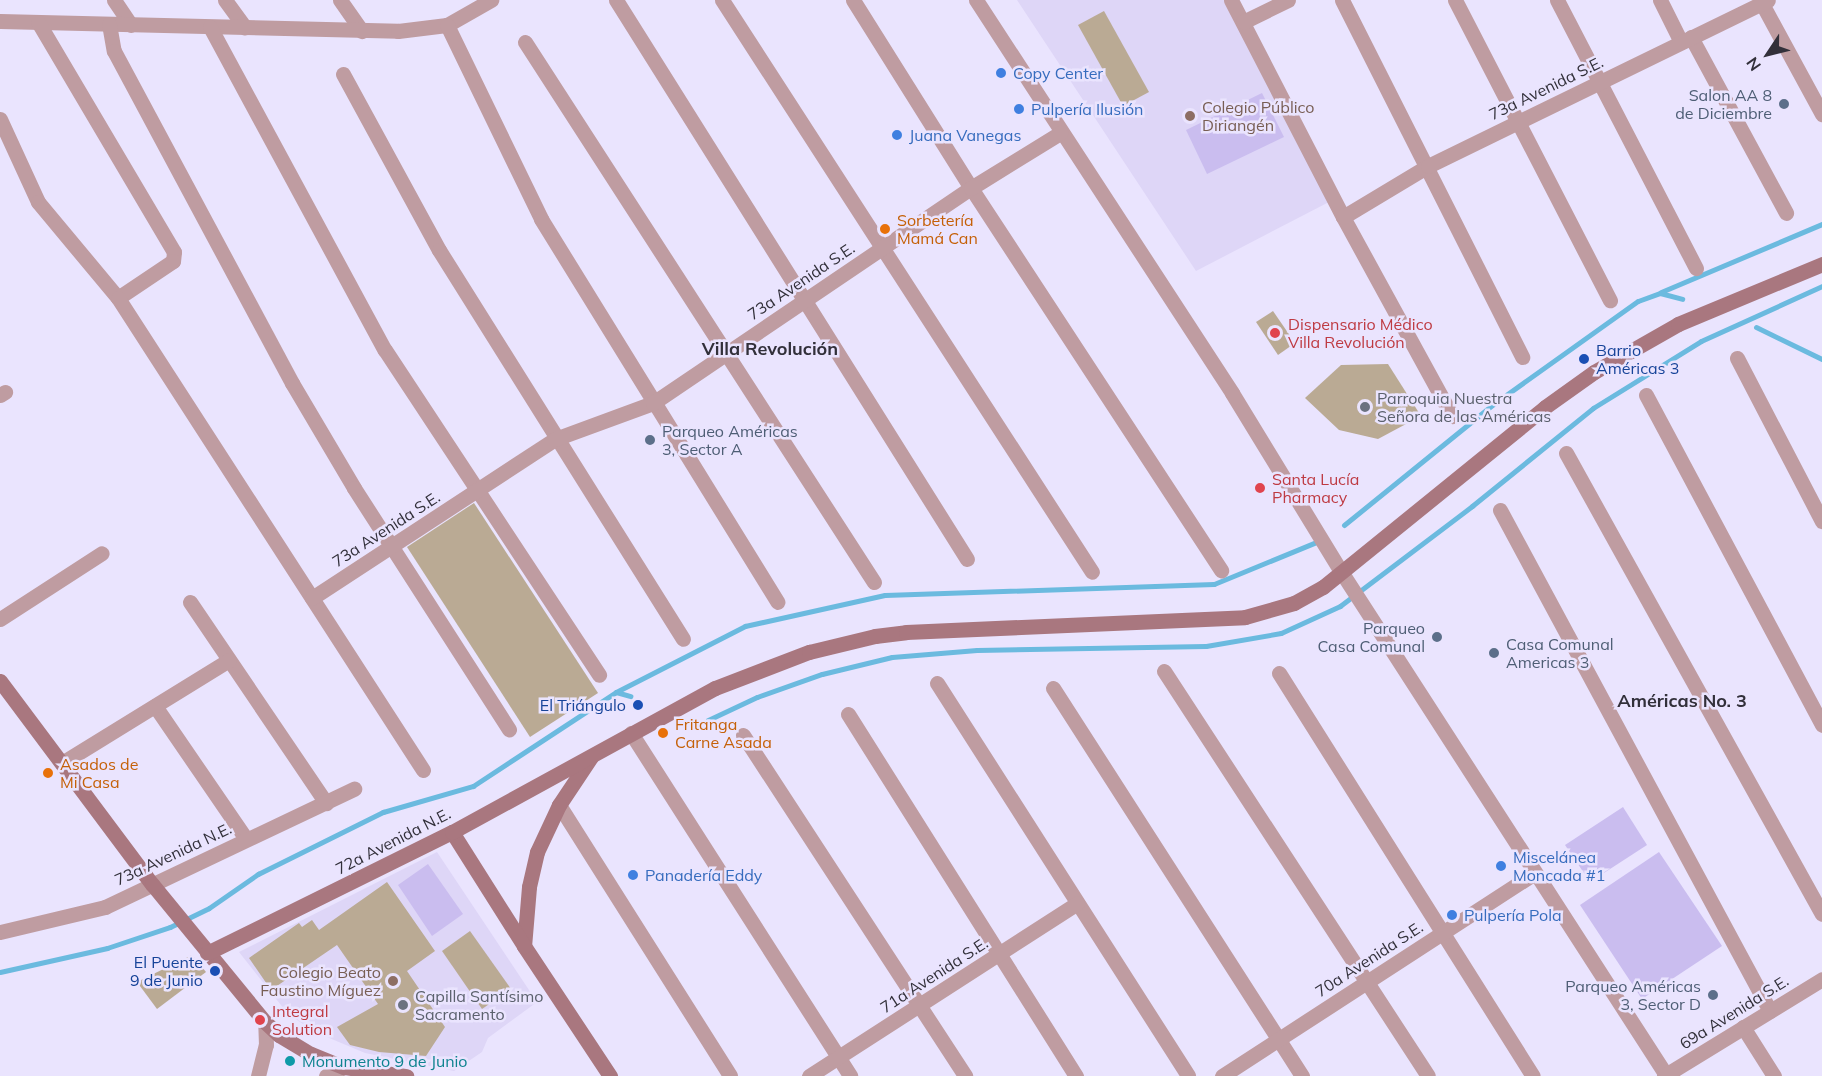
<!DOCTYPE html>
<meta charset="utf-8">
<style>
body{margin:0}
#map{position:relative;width:1822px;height:1076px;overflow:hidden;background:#eae4fe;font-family:Mulish,sans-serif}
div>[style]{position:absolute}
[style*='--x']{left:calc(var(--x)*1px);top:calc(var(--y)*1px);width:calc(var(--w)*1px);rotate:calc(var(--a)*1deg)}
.built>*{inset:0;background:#ded6f7}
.green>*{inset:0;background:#cabdef}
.stream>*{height:5px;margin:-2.5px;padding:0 2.5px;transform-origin:2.5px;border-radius:2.5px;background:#6bbadf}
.building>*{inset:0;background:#baaa94}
.street>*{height:15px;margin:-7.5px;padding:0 7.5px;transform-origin:7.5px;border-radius:7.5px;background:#bf9ca1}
.secondary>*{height:15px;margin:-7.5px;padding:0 7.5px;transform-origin:7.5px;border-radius:7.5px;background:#a9777f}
.dots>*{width:16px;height:16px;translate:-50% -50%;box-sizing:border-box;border:3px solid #eae4fe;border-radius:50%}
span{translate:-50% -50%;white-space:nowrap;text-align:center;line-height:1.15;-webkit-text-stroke:5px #eae4fe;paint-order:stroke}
.shop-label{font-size:16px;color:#366cbe}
.left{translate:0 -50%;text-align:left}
.street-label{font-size:16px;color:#32303a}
.service-label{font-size:16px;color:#4e5e75}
.right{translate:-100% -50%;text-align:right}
.education-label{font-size:16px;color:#785e54}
.food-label{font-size:16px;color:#c56008}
.health-label{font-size:16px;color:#be3a42}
.transit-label{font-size:16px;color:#164399}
.worship-label{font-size:16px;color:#5b616d}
.culture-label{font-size:16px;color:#0d838f}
.neighbourhood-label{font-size:18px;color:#32303a;font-weight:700}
.north{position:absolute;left:1738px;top:24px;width:60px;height:60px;-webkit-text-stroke:4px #eae4fe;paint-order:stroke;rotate:235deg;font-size:16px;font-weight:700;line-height:24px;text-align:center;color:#32303a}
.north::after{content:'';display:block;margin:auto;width:21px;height:27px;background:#32303a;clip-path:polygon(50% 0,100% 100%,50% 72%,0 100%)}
</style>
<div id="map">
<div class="built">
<div style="clip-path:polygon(1017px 0,1227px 0,1329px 202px,1196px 271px)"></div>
<div style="clip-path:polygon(437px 852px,537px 1002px,488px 1038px,482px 1052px,454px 1071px,365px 1053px,315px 1032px,288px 1014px,239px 952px)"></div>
</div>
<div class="green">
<div style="clip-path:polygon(1262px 93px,1284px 137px,1207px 174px,1186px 130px)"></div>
<div style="clip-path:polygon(1623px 807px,1647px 845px,1590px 882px,1565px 845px)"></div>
<div style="clip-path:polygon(1659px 852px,1722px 946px,1642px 999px,1580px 905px)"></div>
<div style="clip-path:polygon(428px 864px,463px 914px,432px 936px,398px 885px)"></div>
</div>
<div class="stream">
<div style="--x:1661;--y:292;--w:175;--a:-22.9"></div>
<div style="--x:1756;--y:327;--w:73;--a:25.9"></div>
<div style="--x:1344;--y:525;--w:191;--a:-39"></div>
<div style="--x:1492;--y:405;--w:179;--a:-35.5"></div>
<div style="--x:1638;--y:301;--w:23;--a:-20"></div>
<div style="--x:1660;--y:293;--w:23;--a:15"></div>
<div style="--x:616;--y:692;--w:15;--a:16"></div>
<div style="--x:708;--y:720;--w:54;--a:-25.1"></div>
<div style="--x:757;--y:697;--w:69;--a:-19.5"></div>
<div style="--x:822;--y:674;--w:72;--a:-13.7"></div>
<div style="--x:892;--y:657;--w:85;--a:-4.7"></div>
<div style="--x:977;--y:650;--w:229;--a:-1"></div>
<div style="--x:1206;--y:646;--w:76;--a:-9.8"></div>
<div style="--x:1281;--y:633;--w:65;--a:-24.6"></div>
<div style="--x:1340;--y:606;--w:166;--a:-37.1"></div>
<div style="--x:1472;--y:506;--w:156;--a:-39"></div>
<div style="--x:1593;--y:408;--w:127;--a:-31.8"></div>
<div style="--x:1701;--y:341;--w:133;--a:-24.4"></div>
<div style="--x:0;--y:972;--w:110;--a:-12.6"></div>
<div style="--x:107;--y:948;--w:66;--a:-18.4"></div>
<div style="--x:170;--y:927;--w:43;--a:-26"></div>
<div style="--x:209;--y:908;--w:60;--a:-34.8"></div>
<div style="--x:258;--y:874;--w:140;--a:-26.4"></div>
<div style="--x:383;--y:812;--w:94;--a:-16.1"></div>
<div style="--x:473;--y:786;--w:171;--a:-33.3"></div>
<div style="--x:616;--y:692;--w:145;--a:-27.1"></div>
<div style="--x:745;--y:626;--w:143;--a:-12.5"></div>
<div style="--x:885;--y:595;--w:329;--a:-1.9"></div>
<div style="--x:1214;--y:584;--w:113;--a:-22.3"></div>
</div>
<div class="building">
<div style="clip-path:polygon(1104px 11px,1149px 92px,1123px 106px,1078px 25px)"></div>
<div style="clip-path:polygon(1273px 311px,1295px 343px,1278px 355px,1256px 322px)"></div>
<div style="clip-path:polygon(1388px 364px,1421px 416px,1378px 439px,1339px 430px,1305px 398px,1341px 365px)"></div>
<div style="clip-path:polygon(474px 503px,598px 693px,530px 737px,407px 547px)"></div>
<div style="clip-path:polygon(387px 882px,435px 951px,407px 971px,445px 1027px,426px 1056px,379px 1052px,350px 1045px,337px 1027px,378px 1004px,337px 945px,271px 990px,249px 958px,299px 923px,302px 927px,312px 920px,319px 930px)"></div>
<div style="clip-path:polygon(470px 931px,511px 989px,482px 1009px,442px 951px)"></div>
<div style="clip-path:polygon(192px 955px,206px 972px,157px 1009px,137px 982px)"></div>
</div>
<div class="street">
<div style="--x:114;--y:0;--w:30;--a:56"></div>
<div style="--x:225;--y:0;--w:34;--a:54"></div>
<div style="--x:340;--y:0;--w:38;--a:55"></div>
<div style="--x:616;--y:0;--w:660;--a:57.88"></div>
<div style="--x:722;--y:0;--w:681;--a:57.1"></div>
<div style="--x:853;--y:0;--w:222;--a:57.9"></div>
<div style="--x:971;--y:188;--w:457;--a:56.8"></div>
<div style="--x:976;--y:0;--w:469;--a:56.9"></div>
<div style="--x:1232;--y:393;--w:211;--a:58.6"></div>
<div style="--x:1342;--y:573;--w:597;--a:57.16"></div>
<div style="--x:1231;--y:0;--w:244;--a:62.7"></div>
<div style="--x:1343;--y:217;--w:227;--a:61.3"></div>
<div style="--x:1342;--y:0;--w:400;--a:63.2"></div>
<div style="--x:1455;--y:0;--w:338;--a:62.7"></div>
<div style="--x:1557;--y:0;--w:302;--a:62.6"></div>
<div style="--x:1660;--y:0;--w:47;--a:63.4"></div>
<div style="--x:1760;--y:0;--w:130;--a:61.5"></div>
<div style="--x:0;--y:21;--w:398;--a:1.4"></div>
<div style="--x:398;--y:31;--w:49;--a:-7"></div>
<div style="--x:447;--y:25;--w:51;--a:-29.6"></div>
<div style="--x:38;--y:22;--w:267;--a:59.4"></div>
<div style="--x:174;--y:252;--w:9;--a:96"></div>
<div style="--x:173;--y:261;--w:66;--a:146.1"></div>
<div style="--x:1243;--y:22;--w:50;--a:-26.1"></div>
<div style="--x:109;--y:24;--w:27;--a:80"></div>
<div style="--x:114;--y:51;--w:377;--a:61.8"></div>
<div style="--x:292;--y:383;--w:122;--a:59.4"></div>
<div style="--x:354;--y:488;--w:287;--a:57.3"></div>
<div style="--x:447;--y:25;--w:216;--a:64.1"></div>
<div style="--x:541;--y:219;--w:450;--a:58.3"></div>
<div style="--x:210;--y:27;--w:367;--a:61.6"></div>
<div style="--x:385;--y:350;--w:389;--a:56.6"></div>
<div style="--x:1691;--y:37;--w:200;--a:61.6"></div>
<div style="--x:525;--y:42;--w:643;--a:57.13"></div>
<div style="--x:343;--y:74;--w:200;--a:61.4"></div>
<div style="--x:439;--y:250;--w:459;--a:57.9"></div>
<div style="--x:0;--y:119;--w:91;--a:65.4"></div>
<div style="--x:38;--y:202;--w:125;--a:50.2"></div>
<div style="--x:118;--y:298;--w:562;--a:57.13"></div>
<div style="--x:1343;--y:217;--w:99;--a:-31"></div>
<div style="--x:1428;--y:166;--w:378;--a:-26"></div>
<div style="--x:1737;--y:358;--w:184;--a:62.5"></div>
<div style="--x:0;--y:395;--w:6;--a:-31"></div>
<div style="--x:1646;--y:395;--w:374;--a:61.9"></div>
<div style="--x:1566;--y:453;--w:527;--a:60.96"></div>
<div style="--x:1500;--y:510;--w:569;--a:61.68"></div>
<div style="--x:312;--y:598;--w:290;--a:-33.2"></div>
<div style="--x:555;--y:439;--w:104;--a:-20.2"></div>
<div style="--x:653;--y:403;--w:384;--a:-34.1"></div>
<div style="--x:971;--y:188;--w:105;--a:-31.7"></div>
<div style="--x:190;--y:602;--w:243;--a:55.9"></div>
<div style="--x:0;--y:619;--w:121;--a:-32.9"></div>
<div style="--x:1164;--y:671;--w:483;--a:56.9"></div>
<div style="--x:1279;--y:673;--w:476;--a:57.8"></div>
<div style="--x:937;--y:683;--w:466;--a:57.4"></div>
<div style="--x:1053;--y:688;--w:461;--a:57.3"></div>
<div style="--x:155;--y:706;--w:161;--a:55.6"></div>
<div style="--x:848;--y:714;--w:428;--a:57.8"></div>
<div style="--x:631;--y:733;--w:407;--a:57.4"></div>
<div style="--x:743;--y:735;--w:407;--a:56.9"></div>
<div style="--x:62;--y:763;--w:196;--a:-31.7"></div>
<div style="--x:559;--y:805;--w:320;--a:57.7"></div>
<div style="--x:0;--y:932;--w:108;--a:-13.4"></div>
<div style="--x:105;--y:907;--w:276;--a:-25.4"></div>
<div style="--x:1743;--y:1027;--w:58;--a:57.7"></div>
<div style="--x:258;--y:1076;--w:32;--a:-76"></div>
<div style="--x:266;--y:1045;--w:23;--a:-92"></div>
<div style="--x:326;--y:1076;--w:20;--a:-27"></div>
<div style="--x:809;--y:1076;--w:319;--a:-32.8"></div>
<div style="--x:1222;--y:1076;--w:373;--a:-33"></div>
<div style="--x:1664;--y:1076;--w:185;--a:-31.5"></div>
</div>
<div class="secondary">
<div style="--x:0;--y:681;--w:254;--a:53.2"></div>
<div style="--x:152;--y:884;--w:178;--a:50.7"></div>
<div style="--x:265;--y:1022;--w:19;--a:43"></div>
<div style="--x:279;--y:1035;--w:37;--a:31"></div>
<div style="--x:311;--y:1054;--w:35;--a:22"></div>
<div style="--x:344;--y:1067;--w:63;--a:8.3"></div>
<div style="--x:591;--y:757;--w:58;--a:123.7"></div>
<div style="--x:559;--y:805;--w:52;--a:115.1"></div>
<div style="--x:537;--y:852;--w:36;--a:103"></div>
<div style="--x:529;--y:887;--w:59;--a:94.8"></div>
<div style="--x:524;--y:946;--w:156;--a:56.5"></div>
<div style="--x:452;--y:832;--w:135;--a:57.7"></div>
<div style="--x:207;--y:953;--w:273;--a:-26.3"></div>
<div style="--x:452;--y:832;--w:300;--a:-28.7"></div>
<div style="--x:715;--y:688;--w:101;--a:-21"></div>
<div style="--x:809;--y:652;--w:68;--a:-13.6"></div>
<div style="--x:875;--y:636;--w:31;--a:-7"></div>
<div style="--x:906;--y:632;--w:339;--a:-2.5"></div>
<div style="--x:1245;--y:617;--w:51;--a:-15.9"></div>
<div style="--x:1294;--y:603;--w:33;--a:-29"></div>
<div style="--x:1323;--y:587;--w:286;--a:-39"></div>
<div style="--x:1545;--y:407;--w:60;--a:-35.5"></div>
<div style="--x:1594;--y:372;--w:97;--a:-29.7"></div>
<div style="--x:1678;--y:324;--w:156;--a:-22.6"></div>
</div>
<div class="dots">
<div style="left:1001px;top:73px;background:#3f7fe0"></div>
<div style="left:1784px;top:104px;background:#5c6f8a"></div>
<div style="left:1019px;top:109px;background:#3f7fe0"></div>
<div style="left:1190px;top:116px;background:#8d6e63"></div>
<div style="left:897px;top:135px;background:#3f7fe0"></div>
<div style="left:885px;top:229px;background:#e8710a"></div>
<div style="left:1275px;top:333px;background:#e0444e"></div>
<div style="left:1584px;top:359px;background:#1a4fb4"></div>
<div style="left:1365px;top:407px;background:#6b7280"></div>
<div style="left:650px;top:440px;background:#5c6f8a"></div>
<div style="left:1260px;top:488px;background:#e0444e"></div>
<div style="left:1437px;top:637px;background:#5c6f8a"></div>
<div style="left:1494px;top:653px;background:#5c6f8a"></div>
<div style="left:638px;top:705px;background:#1a4fb4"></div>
<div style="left:663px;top:733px;background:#e8710a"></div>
<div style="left:48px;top:773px;background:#e8710a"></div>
<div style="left:1501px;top:866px;background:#3f7fe0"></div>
<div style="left:633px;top:875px;background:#3f7fe0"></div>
<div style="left:1452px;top:915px;background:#3f7fe0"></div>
<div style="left:215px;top:971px;background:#1a4fb4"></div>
<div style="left:393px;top:981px;background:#8d6e63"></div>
<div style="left:1713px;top:995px;background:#5c6f8a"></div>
<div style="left:403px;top:1005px;background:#6b7280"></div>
<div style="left:260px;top:1020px;background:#e0444e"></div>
<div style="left:290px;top:1061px;background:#0f9aa8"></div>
</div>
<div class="shop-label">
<span class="left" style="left:1013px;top:73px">Copy Center</span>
<span class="left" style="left:1031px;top:109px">Pulpería Ilusión</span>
<span class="left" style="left:909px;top:135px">Juana Vanegas</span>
<span class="left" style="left:1513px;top:866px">Miscelánea<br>Moncada #1</span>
<span class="left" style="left:645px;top:875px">Panadería Eddy</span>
<span class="left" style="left:1464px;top:915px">Pulpería Pola</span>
</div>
<div class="street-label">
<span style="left:1546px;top:88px;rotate:-26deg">73a Avenida S.E.</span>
<span style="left:801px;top:281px;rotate:-34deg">73a Avenida S.E.</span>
<span style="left:386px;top:529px;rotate:-33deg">73a Avenida S.E.</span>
<span style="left:393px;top:841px;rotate:-27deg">72a Avenida N.E.</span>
<span style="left:173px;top:854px;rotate:-25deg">73a Avenida N.E.</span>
<span style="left:1369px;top:959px;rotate:-33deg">70a Avenida S.E.</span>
<span style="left:934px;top:975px;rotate:-33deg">71a Avenida S.E.</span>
<span style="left:1734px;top:1012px;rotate:-32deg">69a Avenida S.E.</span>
</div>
<div class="service-label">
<span class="right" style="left:1772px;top:104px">Salon AA 8<br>de Diciembre</span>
<span class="left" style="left:662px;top:440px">Parqueo Américas<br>3, Sector A</span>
<span class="right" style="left:1425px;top:637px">Parqueo<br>Casa Comunal</span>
<span class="left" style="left:1506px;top:653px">Casa Comunal<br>Americas 3</span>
<span class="right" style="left:1701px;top:995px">Parqueo Américas<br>3, Sector D</span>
</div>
<div class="education-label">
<span class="left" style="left:1202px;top:116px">Colegio Público<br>Diriangén</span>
<span class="right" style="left:381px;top:981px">Colegio Beato<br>Faustino Míguez</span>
</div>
<div class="food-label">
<span class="left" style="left:897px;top:229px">Sorbetería<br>Mamá Can</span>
<span class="left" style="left:675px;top:733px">Fritanga<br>Carne Asada</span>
<span class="left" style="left:60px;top:773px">Asados de<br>Mi Casa</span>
</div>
<div class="health-label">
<span class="left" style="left:1288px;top:333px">Dispensario Médico<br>Villa Revolución</span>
<span class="left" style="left:1272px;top:488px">Santa Lucía<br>Pharmacy</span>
<span class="left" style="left:272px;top:1020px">Integral<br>Solution</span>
</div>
<div class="transit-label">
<span class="left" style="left:1596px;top:359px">Barrio<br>Américas 3</span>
<span class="right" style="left:626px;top:705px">El Triángulo</span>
<span class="right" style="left:203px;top:971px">El Puente<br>9 de Junio</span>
</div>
<div class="worship-label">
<span class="left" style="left:1377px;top:407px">Parroquia Nuestra<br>Señora de las Américas</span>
<span class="left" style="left:415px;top:1005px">Capilla Santísimo<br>Sacramento</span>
</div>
<div class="culture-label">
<span class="left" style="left:302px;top:1061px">Monumento 9 de Junio</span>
</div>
<div class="neighbourhood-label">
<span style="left:770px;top:349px">Villa Revolución</span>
<span style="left:1682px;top:701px">Américas No. 3</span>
</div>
<div class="north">N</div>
</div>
